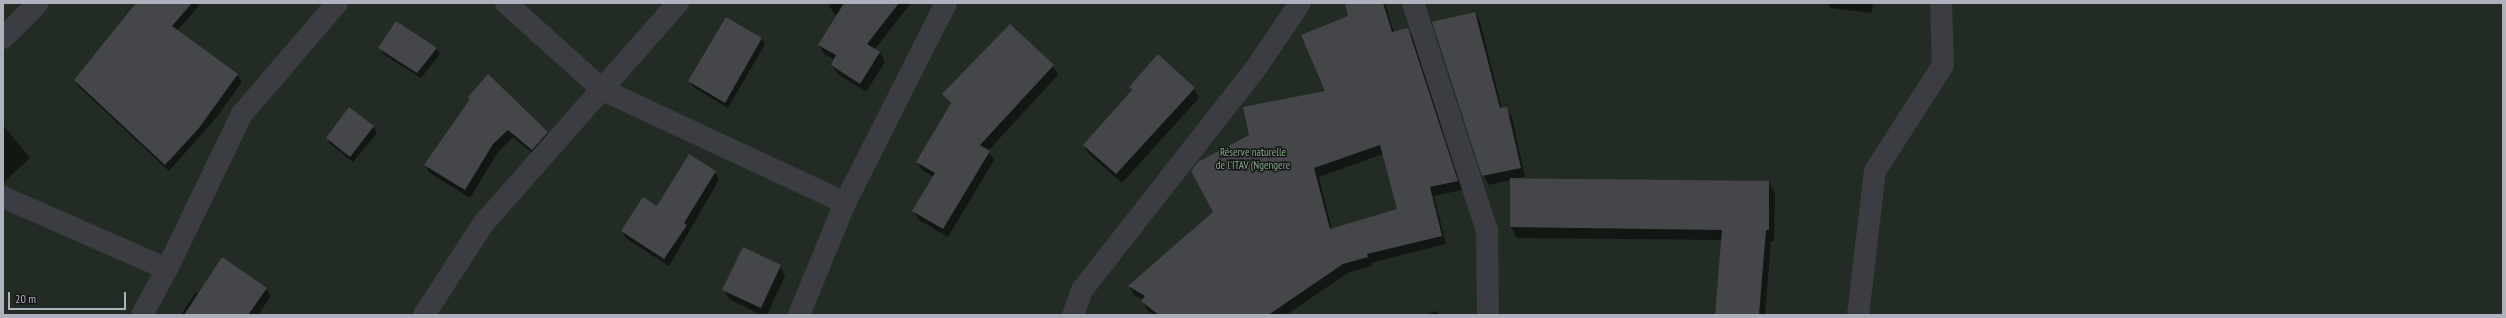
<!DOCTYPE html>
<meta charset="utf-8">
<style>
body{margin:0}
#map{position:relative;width:2506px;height:318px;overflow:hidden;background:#1b1b1d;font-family:"PT Sans Narrow",sans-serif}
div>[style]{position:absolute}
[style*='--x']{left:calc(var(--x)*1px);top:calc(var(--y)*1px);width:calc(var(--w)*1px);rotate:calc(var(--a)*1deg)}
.green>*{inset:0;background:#222c24}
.shadow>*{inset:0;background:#0007}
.building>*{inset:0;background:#45464a}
.minor>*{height:22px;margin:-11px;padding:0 11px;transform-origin:11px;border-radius:11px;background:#3c3d42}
span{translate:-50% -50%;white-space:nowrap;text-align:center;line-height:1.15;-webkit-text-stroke:3px #161618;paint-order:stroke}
.park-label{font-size:11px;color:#84a887}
.frame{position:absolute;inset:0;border:4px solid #adb2bd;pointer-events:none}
.scale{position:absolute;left:8px;top:292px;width:118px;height:18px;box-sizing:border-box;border:2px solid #adb2bd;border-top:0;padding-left:5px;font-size:12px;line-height:14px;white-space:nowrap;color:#adb2bd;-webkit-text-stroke:3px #161618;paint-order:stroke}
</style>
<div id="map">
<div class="green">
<div style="clip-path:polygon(3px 3px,2503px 3px,2503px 315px,3px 315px)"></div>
</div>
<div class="shadow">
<div style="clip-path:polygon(134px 3px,197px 3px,199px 6px,177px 31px,238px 75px,242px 82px,216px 118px,169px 171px,79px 87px,75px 80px,135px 6px)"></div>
<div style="clip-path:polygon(832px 3px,911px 3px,874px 50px,880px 53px,885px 62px,866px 92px,838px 74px,832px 65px,835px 60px,824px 54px,819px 45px,837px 17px,829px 6px)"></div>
<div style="clip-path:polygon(evenodd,1346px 3px,1385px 3px,1394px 33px,1408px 30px,1413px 38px,1462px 190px,1434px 196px,1446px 244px,1371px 263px,1372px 266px,1348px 273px,1286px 315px,1154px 315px,1147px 310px,1143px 300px,1134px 295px,1130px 287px,1214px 212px,1250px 136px,1326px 92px,1350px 16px,1346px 3px,1383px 154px,1398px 210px,1332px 230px,1319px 177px,1383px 154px)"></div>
<div style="clip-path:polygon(1828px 3px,1873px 3px,1872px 13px,1831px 8px)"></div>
<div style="clip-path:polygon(1475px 13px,1480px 22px,1502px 109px,1506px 108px,1512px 117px,1525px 177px,1518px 178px,1769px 182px,1775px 193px,1774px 241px,1771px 241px,1765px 315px,1716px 315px,1722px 240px,1517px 238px,1511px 227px,1511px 180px,1489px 185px,1483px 175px)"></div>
<div style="clip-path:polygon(762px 39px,765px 44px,728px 108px,693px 87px,690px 81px)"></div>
<div style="clip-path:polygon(380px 48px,436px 48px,440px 54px,421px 78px,383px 54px)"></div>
<div style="clip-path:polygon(1053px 66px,1058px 75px,988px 151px,994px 160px,948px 237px,919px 220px,914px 211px,934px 177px,923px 171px,917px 162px,951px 105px,944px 95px)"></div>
<div style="clip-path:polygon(1130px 87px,1194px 88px,1199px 98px,1122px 183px,1090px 155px,1084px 146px,1132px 91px)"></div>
<div style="clip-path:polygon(471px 100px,547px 132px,552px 140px,537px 157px,513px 137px,498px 152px,470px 198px,430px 173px,425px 165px)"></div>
<div style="clip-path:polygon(350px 108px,373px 127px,377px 133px,353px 162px,330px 144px,327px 138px)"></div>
<div style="clip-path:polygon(3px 125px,30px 158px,3px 183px)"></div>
<div style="clip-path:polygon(715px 172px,719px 180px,669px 266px,627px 239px,622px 231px)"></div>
<div style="clip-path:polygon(780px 266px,785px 276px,767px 315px,761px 315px,729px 299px,724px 290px)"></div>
<div style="clip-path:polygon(266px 289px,271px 296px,258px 315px,181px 315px,196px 292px,199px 294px)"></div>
<div style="clip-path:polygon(1437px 311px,1440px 315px,1424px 315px)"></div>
</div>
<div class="building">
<div style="clip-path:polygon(136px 3px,192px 3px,172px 26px,238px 74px,199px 128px,165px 165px,74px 80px)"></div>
<div style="clip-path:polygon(844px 3px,899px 3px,867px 44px,880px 52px,860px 84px,831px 65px,836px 55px,818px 45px)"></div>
<div style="clip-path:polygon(evenodd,1345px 3px,1383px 3px,1392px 32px,1408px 28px,1458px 181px,1430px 187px,1442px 236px,1367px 254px,1368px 257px,1343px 264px,1268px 315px,1159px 315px,1141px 301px,1145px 296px,1128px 286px,1213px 212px,1191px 171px,1198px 162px,1249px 135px,1243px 107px,1325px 91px,1301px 35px,1348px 16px,1345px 3px,1380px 145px,1397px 209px,1330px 229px,1314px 168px,1380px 145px)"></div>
<div style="clip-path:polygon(1475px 12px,1500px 108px,1507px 107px,1521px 168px,1482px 176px,1432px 22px)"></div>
<div style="clip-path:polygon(726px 17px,762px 38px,725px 103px,688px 81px)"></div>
<div style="clip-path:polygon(396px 21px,437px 48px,417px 73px,378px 48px)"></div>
<div style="clip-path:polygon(1010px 24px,1054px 65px,980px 145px,990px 151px,943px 229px,912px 211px,935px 173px,916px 162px,951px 103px,942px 94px)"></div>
<div style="clip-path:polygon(1158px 54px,1195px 88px,1116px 174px,1083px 145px,1132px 90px,1129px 87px)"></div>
<div style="clip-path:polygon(488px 74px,548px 132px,532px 150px,508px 130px,493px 144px,465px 190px,424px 165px,470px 99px,468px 97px)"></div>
<div style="clip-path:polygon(349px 107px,374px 126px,350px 157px,326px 138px)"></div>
<div style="clip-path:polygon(689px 154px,716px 171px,684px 223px,687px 225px,664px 259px,621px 231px,643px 197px,657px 206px)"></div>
<div style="clip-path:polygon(1510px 178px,1769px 181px,1769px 230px,1766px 230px,1759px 315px,1715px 315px,1722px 230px,1510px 227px)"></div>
<div style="clip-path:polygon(743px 247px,781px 265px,761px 308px,722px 290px)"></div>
<div style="clip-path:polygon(222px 257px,267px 288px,248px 315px,184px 315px)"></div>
</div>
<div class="minor">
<div style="--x:506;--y:3;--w:130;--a:41.9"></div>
<div style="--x:603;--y:90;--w:267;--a:25"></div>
<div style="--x:1413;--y:3;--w:240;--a:72"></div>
<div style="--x:1487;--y:231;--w:84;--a:89.3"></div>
<div style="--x:3;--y:38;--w:49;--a:-45"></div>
<div style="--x:3;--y:197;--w:179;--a:23.7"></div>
<div style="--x:142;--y:315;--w:52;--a:-61.5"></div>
<div style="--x:167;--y:269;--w:172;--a:-64.2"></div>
<div style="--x:242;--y:114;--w:146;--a:-49.4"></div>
<div style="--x:424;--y:315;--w:108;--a:-57"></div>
<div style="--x:483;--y:224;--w:295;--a:-48.6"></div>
<div style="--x:799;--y:315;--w:121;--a:-67.7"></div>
<div style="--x:845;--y:203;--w:224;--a:-63.2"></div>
<div style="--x:1073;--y:315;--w:27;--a:-70"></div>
<div style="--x:1082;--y:290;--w:278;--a:-51.9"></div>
<div style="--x:1254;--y:71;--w:82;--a:-55.9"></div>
<div style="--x:1858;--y:315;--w:145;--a:-83.3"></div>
<div style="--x:1875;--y:171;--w:126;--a:-57.3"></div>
<div style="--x:1943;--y:65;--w:62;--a:-91.8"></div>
</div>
<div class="park-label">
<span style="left:1253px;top:159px">Réserve naturelle<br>de l'ITAV (Ngengere</span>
</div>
<div class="frame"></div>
<div class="scale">20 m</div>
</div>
